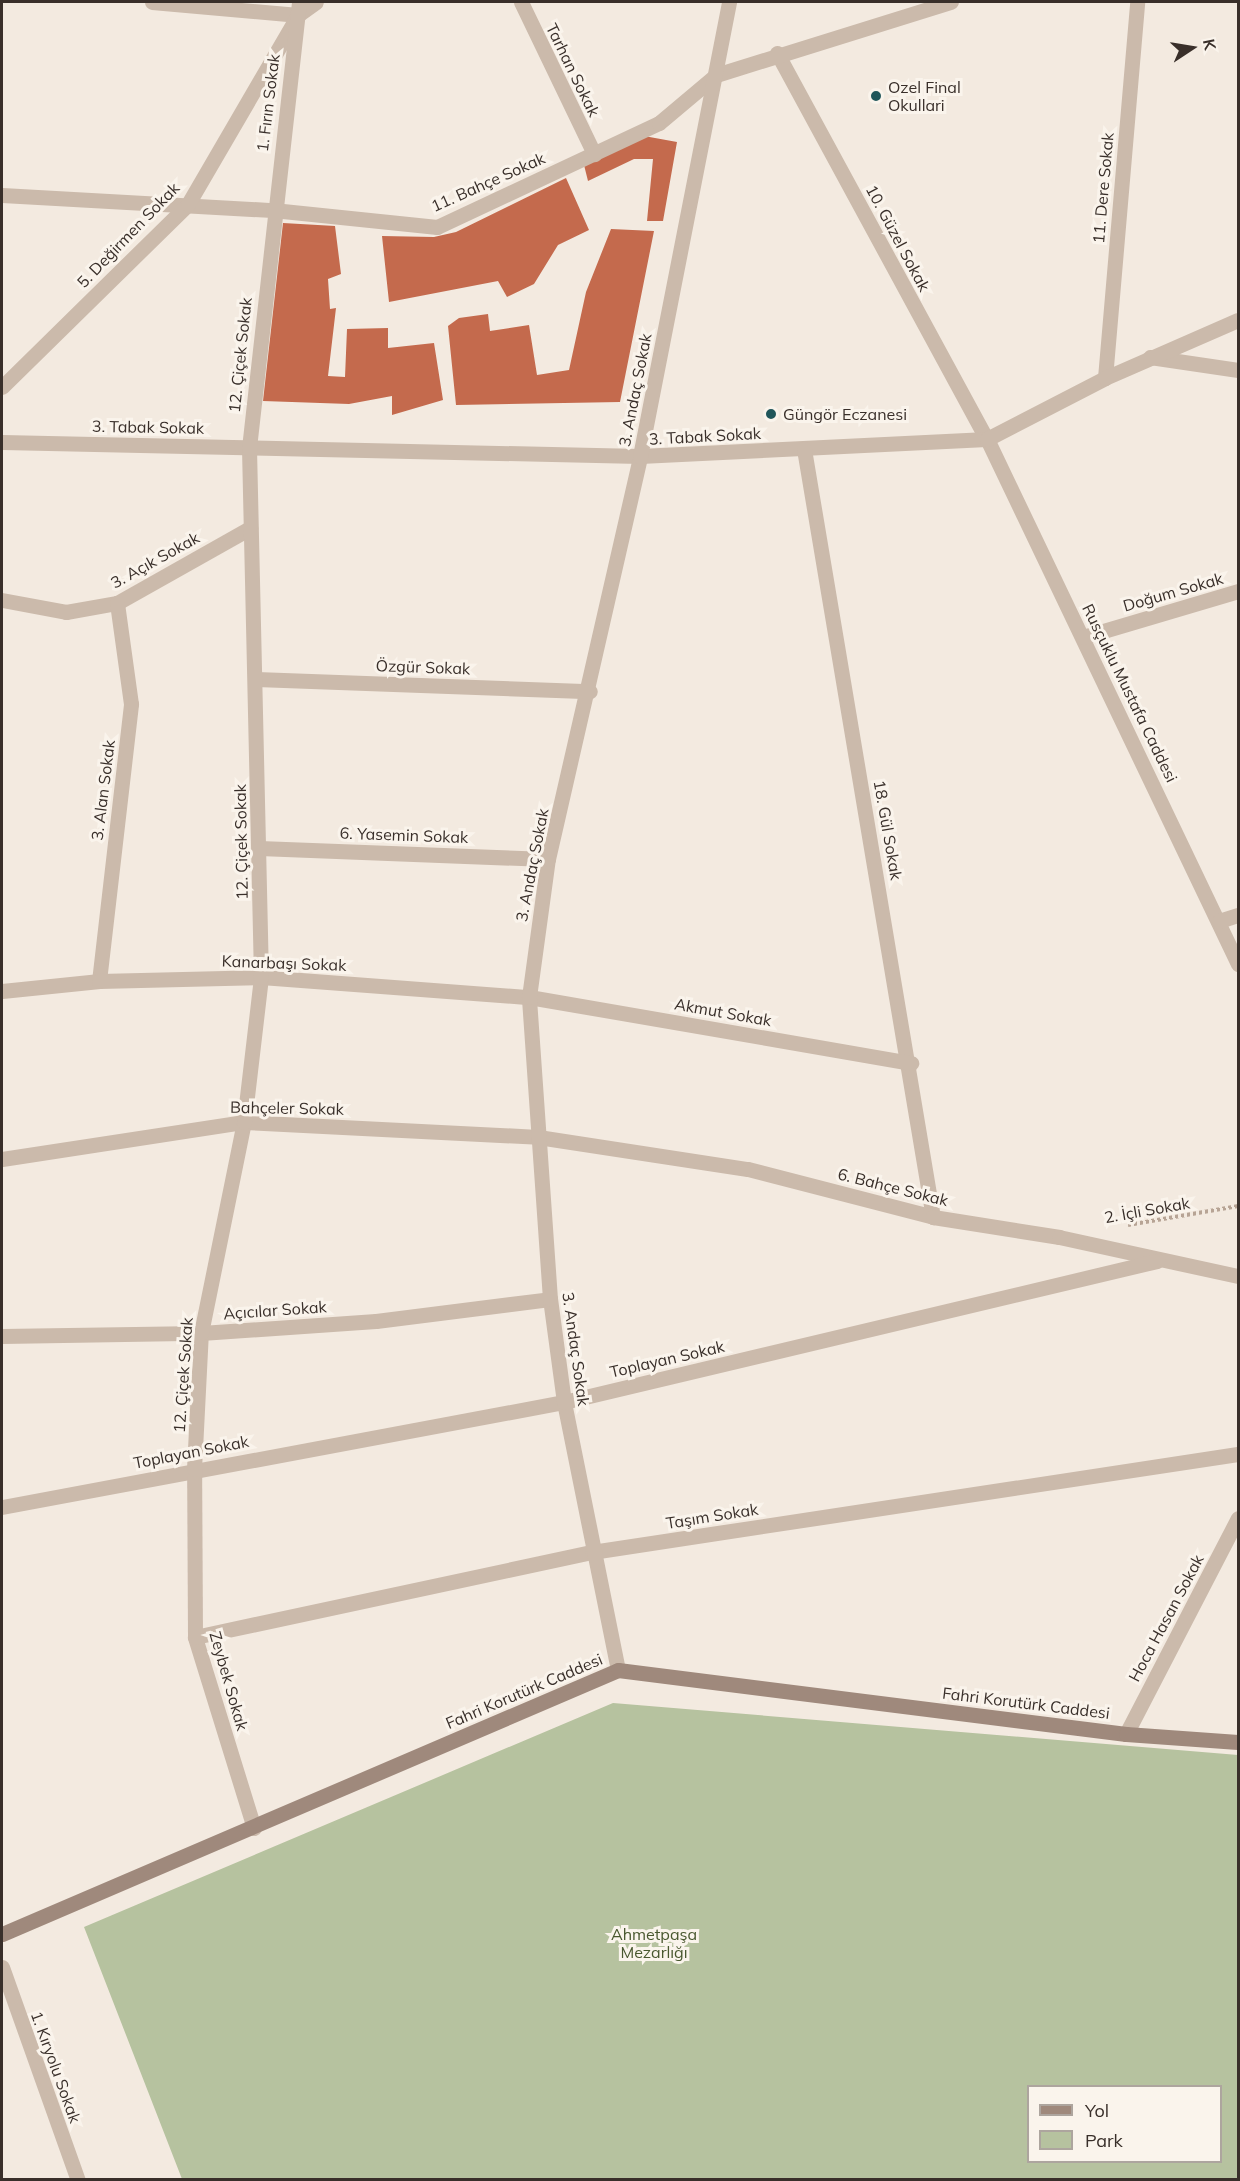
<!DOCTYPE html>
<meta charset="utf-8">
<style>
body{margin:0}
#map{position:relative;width:1240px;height:2181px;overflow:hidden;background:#f3eae0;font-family:Mulish,sans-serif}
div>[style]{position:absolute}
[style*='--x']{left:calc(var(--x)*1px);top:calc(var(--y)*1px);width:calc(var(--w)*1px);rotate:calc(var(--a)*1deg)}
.green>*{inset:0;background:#b6c29f}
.building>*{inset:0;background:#c46a4d}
.path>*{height:4px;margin-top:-2px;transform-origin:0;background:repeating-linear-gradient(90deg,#b7a495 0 3px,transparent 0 6px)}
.street>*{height:15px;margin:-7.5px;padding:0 7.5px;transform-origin:7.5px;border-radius:7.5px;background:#cbbaab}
.secondary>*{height:15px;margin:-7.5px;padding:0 7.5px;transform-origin:7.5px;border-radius:7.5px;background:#9f897c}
.dots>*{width:16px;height:16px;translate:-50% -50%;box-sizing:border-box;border:3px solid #faf4ec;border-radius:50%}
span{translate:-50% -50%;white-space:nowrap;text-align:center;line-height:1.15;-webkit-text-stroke:6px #faf4ec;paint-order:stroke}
.street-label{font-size:16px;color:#392f2a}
.poi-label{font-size:16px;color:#392f2a}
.left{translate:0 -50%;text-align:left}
.park-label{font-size:16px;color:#48572e}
.frame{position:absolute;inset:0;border:3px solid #392f2a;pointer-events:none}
.legend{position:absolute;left:1027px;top:2085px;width:195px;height:78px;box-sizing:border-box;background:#faf4ec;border:2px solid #ada59e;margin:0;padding:8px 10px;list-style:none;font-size:18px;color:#392f2a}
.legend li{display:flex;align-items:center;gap:12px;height:30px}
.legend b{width:30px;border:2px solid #ada59e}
.north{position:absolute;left:1162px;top:18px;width:60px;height:60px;-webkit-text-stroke:4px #faf4ec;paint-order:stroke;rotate:78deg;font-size:16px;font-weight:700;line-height:24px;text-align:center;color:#392f2a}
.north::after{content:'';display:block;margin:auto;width:21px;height:27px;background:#392f2a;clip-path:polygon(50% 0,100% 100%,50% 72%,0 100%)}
</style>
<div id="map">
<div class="green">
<div style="clip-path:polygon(evenodd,613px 1703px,1238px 1755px,1238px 2179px,182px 2179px,84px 1927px,613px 1703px,1028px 2086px,1220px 2086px,1220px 2162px,1028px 2162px,1028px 2086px)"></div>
</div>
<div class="building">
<div style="clip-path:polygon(644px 136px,677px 142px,663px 221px,647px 221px,653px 159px,634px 159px,588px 181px,584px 165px)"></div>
<div style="clip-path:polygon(566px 178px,589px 230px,558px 245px,534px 284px,507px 297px,498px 281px,389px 302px,382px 236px,434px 237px,456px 232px)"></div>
<div style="clip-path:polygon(283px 223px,335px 226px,341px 274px,328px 279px,330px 309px,336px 308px,328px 376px,345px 377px,347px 329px,388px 328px,388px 348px,434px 343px,443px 400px,392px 415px,392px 396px,349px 404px,263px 401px)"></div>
<div style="clip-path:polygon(611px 229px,654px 231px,620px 402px,456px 405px,448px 326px,459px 318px,488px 314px,490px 331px,529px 325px,537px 375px,569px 370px,586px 292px)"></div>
</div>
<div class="path">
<div style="--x:1128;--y:1225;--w:112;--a:-9.8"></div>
</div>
<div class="street">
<div style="--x:152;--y:2;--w:147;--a:5.1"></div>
<div style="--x:521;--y:2;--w:169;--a:64.3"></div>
<div style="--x:777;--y:53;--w:439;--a:61.5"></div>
<div style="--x:987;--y:439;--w:582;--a:64.45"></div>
<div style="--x:2;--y:195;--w:271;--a:3.2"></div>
<div style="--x:273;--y:210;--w:165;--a:5.9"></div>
<div style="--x:437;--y:227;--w:245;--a:-25.1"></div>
<div style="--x:659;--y:123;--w:75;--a:-40.1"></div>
<div style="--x:716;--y:75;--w:246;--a:-17.3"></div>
<div style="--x:1150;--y:357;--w:89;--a:8.4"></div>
<div style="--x:1105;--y:378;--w:377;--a:-85.1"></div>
<div style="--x:2;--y:387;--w:261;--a:-44.5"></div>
<div style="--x:188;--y:204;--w:219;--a:-59.8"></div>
<div style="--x:298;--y:15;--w:22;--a:-36"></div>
<div style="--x:2;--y:442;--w:638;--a:1.26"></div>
<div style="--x:640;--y:456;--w:347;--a:-2.8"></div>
<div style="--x:987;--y:439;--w:133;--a:-27.3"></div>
<div style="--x:1105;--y:378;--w:145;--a:-23.6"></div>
<div style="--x:804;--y:449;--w:779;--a:80.47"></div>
<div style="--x:2;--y:600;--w:65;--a:10.6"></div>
<div style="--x:66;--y:612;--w:52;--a:-10"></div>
<div style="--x:117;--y:603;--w:153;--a:-29.4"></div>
<div style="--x:1083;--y:637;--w:162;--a:-16.5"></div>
<div style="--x:256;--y:679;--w:334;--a:2.1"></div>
<div style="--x:259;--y:848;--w:289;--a:2.2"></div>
<div style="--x:1219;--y:921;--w:20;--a:-18"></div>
<div style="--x:99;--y:981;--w:279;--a:-83.4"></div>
<div style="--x:131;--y:704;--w:102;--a:-97.9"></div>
<div style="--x:2;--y:991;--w:98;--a:-5.9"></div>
<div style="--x:99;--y:981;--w:162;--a:-1.4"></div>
<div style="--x:261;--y:977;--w:269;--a:4.3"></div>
<div style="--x:529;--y:997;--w:388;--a:9.8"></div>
<div style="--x:2;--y:1159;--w:245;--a:-8.7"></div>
<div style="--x:244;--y:1122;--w:294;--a:2.9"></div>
<div style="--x:538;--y:1137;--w:212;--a:8.7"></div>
<div style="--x:748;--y:1169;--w:191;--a:14.5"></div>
<div style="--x:933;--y:1217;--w:128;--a:9"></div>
<div style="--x:1059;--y:1237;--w:183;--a:12.3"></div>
<div style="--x:2;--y:1336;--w:199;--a:-0.9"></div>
<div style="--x:201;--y:1333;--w:175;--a:-3.9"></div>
<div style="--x:376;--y:1321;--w:175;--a:-7.2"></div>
<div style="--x:2;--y:1507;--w:572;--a:-10.58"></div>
<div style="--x:564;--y:1402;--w:610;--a:-13.38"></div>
<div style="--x:195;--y:1637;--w:406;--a:-12.1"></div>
<div style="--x:592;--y:1552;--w:653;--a:-8.63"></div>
<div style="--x:618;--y:1670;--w:273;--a:-101.4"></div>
<div style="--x:564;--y:1402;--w:104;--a:-97.7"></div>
<div style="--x:550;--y:1299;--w:303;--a:-94"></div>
<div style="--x:529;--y:997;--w:139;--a:-82.2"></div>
<div style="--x:548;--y:859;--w:413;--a:-77.1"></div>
<div style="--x:640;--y:456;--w:463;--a:-78.9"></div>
<div style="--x:1126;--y:1734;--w:243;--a:-62.6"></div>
<div style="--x:254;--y:1828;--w:200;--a:-107.2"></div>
<div style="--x:195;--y:1637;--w:168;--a:-90.3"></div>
<div style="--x:194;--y:1469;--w:136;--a:-87.1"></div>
<div style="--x:201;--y:1333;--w:215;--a:-78.5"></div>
<div style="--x:244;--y:1122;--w:146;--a:-83.3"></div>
<div style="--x:261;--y:977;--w:529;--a:-91.3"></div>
<div style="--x:249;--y:448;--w:449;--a:-83.6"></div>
<div style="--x:2;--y:1967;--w:226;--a:70.4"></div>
</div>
<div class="secondary">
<div style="--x:2;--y:1934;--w:670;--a:-23.2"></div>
<div style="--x:618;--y:1670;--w:512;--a:7.18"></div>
<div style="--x:1126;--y:1734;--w:112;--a:4.1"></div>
</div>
<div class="dots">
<div style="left:876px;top:96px;background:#20565a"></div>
<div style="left:771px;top:414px;background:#20565a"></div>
</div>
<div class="street-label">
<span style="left:573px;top:70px;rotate:64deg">Tarhan Sokak</span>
<span style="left:268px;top:103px;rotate:-83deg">1. Fırın Sokak</span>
<span style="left:488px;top:182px;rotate:-24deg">11. Bahçe Sokak</span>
<span style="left:1103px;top:188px;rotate:-85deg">11. Dere Sokak</span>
<span style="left:128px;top:235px;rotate:-46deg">5. Değirmen Sokak</span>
<span style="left:898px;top:238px;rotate:62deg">10. Güzel Sokak</span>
<span style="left:240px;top:355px;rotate:-84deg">12. Çiçek Sokak</span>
<span style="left:635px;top:390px;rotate:-79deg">3. Andaç Sokak</span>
<span style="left:148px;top:427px;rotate:1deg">3. Tabak Sokak</span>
<span style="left:705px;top:436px;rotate:-3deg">3. Tabak Sokak</span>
<span style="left:155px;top:560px;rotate:-29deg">3. Açık Sokak</span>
<span style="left:1173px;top:592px;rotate:-16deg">Doğum Sokak</span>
<span style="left:423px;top:667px;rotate:2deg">Özgür Sokak</span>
<span style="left:1130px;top:693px;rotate:64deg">Rusçuklu Mustafa Caddesi</span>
<span style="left:103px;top:790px;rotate:-83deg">3. Alan Sokak</span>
<span style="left:888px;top:830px;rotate:80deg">18. Gül Sokak</span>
<span style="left:404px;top:835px;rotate:2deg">6. Yasemin Sokak</span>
<span style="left:241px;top:842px;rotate:-91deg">12. Çiçek Sokak</span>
<span style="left:532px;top:865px;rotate:-79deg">3. Andaç Sokak</span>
<span style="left:284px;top:963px;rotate:2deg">Kanarbaşı Sokak</span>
<span style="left:723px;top:1012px;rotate:10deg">Akmut Sokak</span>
<span style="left:287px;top:1108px;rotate:1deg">Bahçeler Sokak</span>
<span style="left:893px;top:1187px;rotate:14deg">6. Bahçe Sokak</span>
<span style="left:1147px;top:1210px;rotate:-10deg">2. İçli Sokak</span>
<span style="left:275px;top:1310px;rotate:-4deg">Açıcılar Sokak</span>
<span style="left:576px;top:1349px;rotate:82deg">3. Andaç Sokak</span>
<span style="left:667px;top:1359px;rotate:-13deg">Toplayan Sokak</span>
<span style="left:183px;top:1375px;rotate:-86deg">12. Çiçek Sokak</span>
<span style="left:191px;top:1452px;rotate:-11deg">Toplayan Sokak</span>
<span style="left:712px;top:1516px;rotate:-9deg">Taşım Sokak</span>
<span style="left:1166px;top:1618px;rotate:-62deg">Hoca Hasan Sokak</span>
<span style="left:229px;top:1681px;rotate:74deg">Zeybek Sokak</span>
<span style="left:524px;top:1691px;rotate:-23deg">Fahri Korutürk Caddesi</span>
<span style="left:1026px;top:1703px;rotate:7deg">Fahri Korutürk Caddesi</span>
<span style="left:56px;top:2067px;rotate:70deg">1. Kıryolu Sokak</span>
</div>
<div class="poi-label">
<span class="left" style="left:888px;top:96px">Ozel Final<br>Okullari</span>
<span class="left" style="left:783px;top:414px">Güngör Eczanesi</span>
</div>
<div class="park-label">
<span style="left:654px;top:1943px">Ahmetpaşa<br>Mezarlığı</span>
</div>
<div class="frame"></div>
<ul class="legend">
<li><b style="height:8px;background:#9f897c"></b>Yol</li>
<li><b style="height:16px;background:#b6c29f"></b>Park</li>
</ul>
<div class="north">K</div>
</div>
